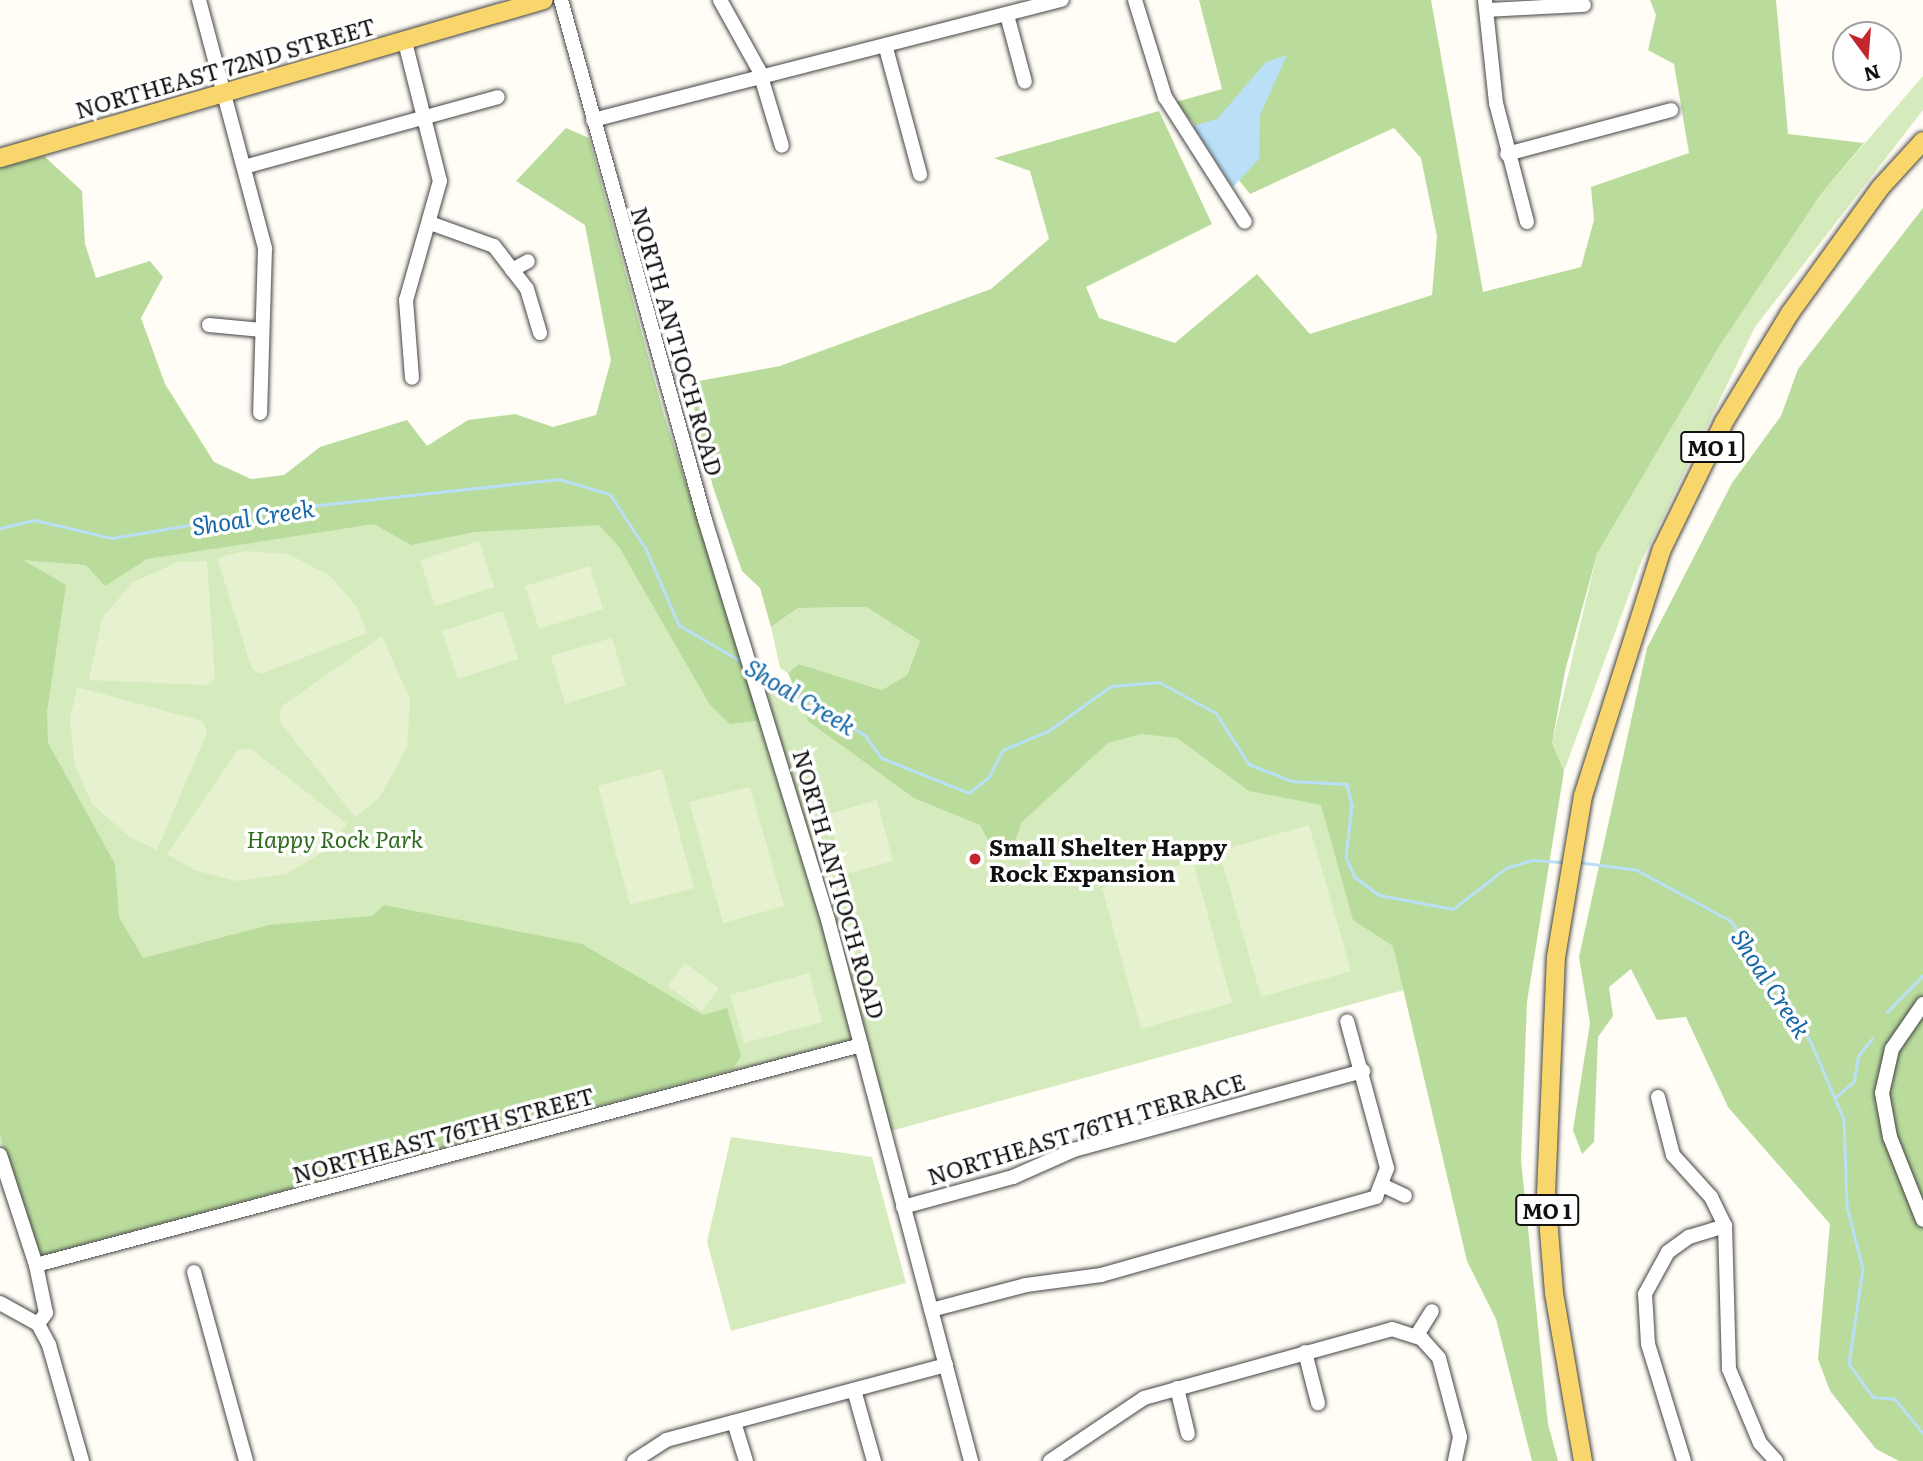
<!DOCTYPE html>
<style>
body{margin:0}
#map{position:relative;width:1923px;height:1461px;overflow:hidden;background:#fffdf5;font-family:Literata,serif}
div>[style]{position:absolute}
[style*='--x']{left:calc(var(--x)*1px);top:calc(var(--y)*1px);width:calc(var(--w)*1px);rotate:calc(var(--a)*1deg)}
.green>*{inset:0;background:#d5ebbd}
.forest>*{inset:0;background:#b9dc9c}
.pitch>*{inset:0;background:#e6f2cf}
.water>*{inset:0;background:#b9e0f7}
.stream>*{height:2.5px;margin:-1.25px;padding:0 1.25px;transform-origin:1.25px;border-radius:1.25px;background:#b9e0f7}
.roads{filter:drop-shadow(0 0 2px #444) drop-shadow(0 0 2px #444)}
.minor>*{height:14px;margin:-7px;padding:0 7px;transform-origin:7px;border-radius:7px;background:#fff}
.major>*{height:18px;margin:-9px;padding:0 9px;transform-origin:9px;border-radius:9px;background:#f9d66b}
.dots>*{width:19px;height:19px;translate:-50% -50%;box-sizing:border-box;border:4px solid #fff;border-radius:50%}
span{translate:-50% -50%;white-space:nowrap;text-align:center;line-height:1.15;-webkit-text-stroke:7px #fff;paint-order:stroke}
.shield-label span{padding:2px 5px;background:#fff;border:2px solid;border-radius:5px;-webkit-text-stroke-width:0}
.shield-label{font-size:21px;color:#111;font-weight:700}
.street-label{font-size:23px;color:#111}
.park-label{font-size:23px;color:#2f6b1f;font-style:italic}
.poi-label{font-size:23px;color:#111;font-weight:700}
.left{translate:0 -50%;text-align:left}
.water-label{font-size:24px;color:#1768a6;font-style:italic}
.north{position:absolute;left:1832px;top:21px;width:70px;height:70px;box-sizing:border-box;background:#fff;border:2px solid #a0a0a0;border-radius:50%;rotate:164deg;font-size:19px;font-weight:700;line-height:28px;text-align:center;color:#111}
.north::after{content:'';display:block;margin:auto;width:24px;height:32px;background:#c4262e;clip-path:polygon(50% 0,100% 100%,50% 72%,0 100%)}
</style>
<div id="map">
<div class="green">
<div style="clip-path:polygon(1923px 76px,1923px 110px,1755px 327px,1641px 562px,1564px 771px,1552px 743px,1597px 554px,1722px 341px,1821px 194px)"></div>
<div style="clip-path:polygon(27px 161px,134px 532px,610px 494px,679px 625px,805px 694px,1111px 686px,1347px 784px,1513px 960px,891px 1131px,867px 1038px,36px 1265px,0 1143px,0 168px)"></div>
<div style="clip-path:polygon(866px 607px,920px 641px,907px 675px,882px 690px,799px 664px,788px 673px,780px 668px,771px 627px,798px 608px)"></div>
<div style="clip-path:polygon(731px 1137px,872px 1157px,906px 1283px,731px 1331px,707px 1242px)"></div>
</div>
<div class="forest">
<div style="clip-path:polygon(1199px 0,1431px 0,1483px 292px,1581px 267px,1594px 220px,1591px 187px,1689px 153px,1674px 64px,1648px 50px,1656px 15px,1650px 0,1776px 0,1788px 134px,1864px 143px,1821px 194px,1720px 345px,1597px 554px,1565px 671px,1552px 743px,1564px 771px,1527px 1002px,1521px 1160px,1548px 1424px,1558px 1461px,1532px 1461px,1496px 1319px,1467px 1261px,1393px 946px,1353px 920px,1321px 805px,1249px 791px,1177px 738px,1141px 734px,1108px 743px,1022px 822px,1013px 846px,994px 852px,980px 825px,914px 798px,808px 721px,788px 673px,799px 664px,882px 690px,907px 675px,920px 641px,866px 607px,798px 608px,771px 627px,760px 588px,742px 571px,713px 487px,688px 383px,780px 366px,991px 289px,1049px 239px,1030px 171px,994px 158px,1159px 111px,1212px 224px,1086px 287px,1099px 318px,1175px 343px,1257px 274px,1310px 334px,1432px 295px,1437px 236px,1421px 158px,1394px 128px,1250px 194px,1176px 102px,1222px 89px)"></div>
<div style="clip-path:polygon(566px 128px,589px 138px,664px 415px,762px 720px,730px 724px,710px 705px,619px 547px,599px 525px,475px 532px,411px 545px,374px 524px,147px 559px,105px 586px,86px 565px,23px 560px,66px 585px,47px 711px,48px 743px,115px 864px,119px 917px,143px 958px,269px 925px,372px 916px,384px 905px,582px 944px,703px 1015px,727px 1008px,741px 1056px,733px 1069px,39px 1256px,0 1135px,0 168px,44px 156px,82px 191px,85px 244px,96px 278px,150px 261px,163px 277px,141px 318px,165px 384px,214px 462px,251px 479px,284px 475px,320px 447px,407px 420px,427px 446px,468px 420px,515px 414px,553px 427px,596px 415px,611px 360px,585px 225px,516px 181px)"></div>
<div style="clip-path:polygon(1923px 208px,1923px 1461px,1899px 1461px,1876px 1449px,1830px 1391px,1818px 1359px,1830px 1224px,1728px 1107px,1686px 1017px,1657px 1020px,1631px 969px,1609px 987px,1613px 1016px,1598px 1037px,1594px 1142px,1582px 1154px,1573px 1130px,1590px 1023px,1579px 957px,1647px 648px,1732px 483px,1781px 416px,1798px 369px)"></div>
</div>
<div class="pitch">
<div style="clip-path:polygon(479px 541px,494px 587px,435px 606px,420px 560px)"></div>
<div style="clip-path:polygon(243px 551px,288px 554px,329px 575px,358px 608px,367px 633px,261px 674px,252px 669px,217px 558px)"></div>
<div style="clip-path:polygon(207px 561px,215px 678px,208px 685px,89px 680px,102px 618px,133px 582px,178px 562px)"></div>
<div style="clip-path:polygon(590px 566px,603px 609px,539px 629px,525px 586px)"></div>
<div style="clip-path:polygon(503px 611px,518px 659px,458px 679px,442px 631px)"></div>
<div style="clip-path:polygon(382px 636px,410px 699px,407px 747px,380px 797px,355px 817px,280px 722px,281px 707px)"></div>
<div style="clip-path:polygon(612px 638px,626px 685px,565px 704px,551px 656px)"></div>
<div style="clip-path:polygon(77px 687px,202px 721px,207px 732px,157px 850px,130px 837px,92px 804px,75px 765px,70px 719px)"></div>
<div style="clip-path:polygon(250px 748px,347px 824px,328px 849px,286px 874px,237px 881px,194px 870px,167px 854px,237px 751px)"></div>
<div style="clip-path:polygon(662px 769px,694px 888px,630px 905px,598px 786px)"></div>
<div style="clip-path:polygon(750px 787px,784px 906px,723px 923px,689px 802px)"></div>
<div style="clip-path:polygon(877px 800px,893px 861px,845px 874px,828px 814px)"></div>
<div style="clip-path:polygon(1309px 825px,1351px 971px,1261px 997px,1219px 851px)"></div>
<div style="clip-path:polygon(1193px 861px,1232px 1003px,1141px 1029px,1102px 888px)"></div>
<div style="clip-path:polygon(685px 963px,719px 988px,702px 1011px,668px 986px)"></div>
<div style="clip-path:polygon(809px 973px,822px 1022px,744px 1043px,730px 995px)"></div>
</div>
<div class="water">
<div style="clip-path:polygon(1287px 55px,1260px 115px,1259px 159px,1233px 187px,1193px 126px,1217px 119px,1266px 62px)"></div>
</div>
<div class="stream">
<div style="--x:0;--y:528;--w:36;--a:-13"></div>
<div style="--x:35;--y:520;--w:79;--a:13.2"></div>
<div style="--x:112;--y:538;--w:173;--a:-9.6"></div>
<div style="--x:283;--y:509;--w:278;--a:-6.2"></div>
<div style="--x:559;--y:479;--w:53;--a:16.4"></div>
<div style="--x:610;--y:494;--w:66;--a:56.8"></div>
<div style="--x:646;--y:549;--w:83;--a:66.5"></div>
<div style="--x:679;--y:625;--w:75;--a:30.3"></div>
<div style="--x:756;--y:669;--w:127;--a:31.2"></div>
<div style="--x:865;--y:735;--w:29;--a:54"></div>
<div style="--x:882;--y:758;--w:94;--a:21.9"></div>
<div style="--x:969;--y:793;--w:26;--a:-39"></div>
<div style="--x:989;--y:777;--w:30;--a:-63"></div>
<div style="--x:1003;--y:750;--w:49;--a:-22.9"></div>
<div style="--x:1048;--y:731;--w:77;--a:-35.5"></div>
<div style="--x:1111;--y:686;--w:48;--a:-4.8"></div>
<div style="--x:1159;--y:682;--w:65;--a:28.5"></div>
<div style="--x:1216;--y:713;--w:61;--a:57.1"></div>
<div style="--x:1249;--y:764;--w:46;--a:21.6"></div>
<div style="--x:1292;--y:781;--w:55;--a:3.1"></div>
<div style="--x:1347;--y:784;--w:23;--a:77"></div>
<div style="--x:1352;--y:806;--w:51;--a:96.7"></div>
<div style="--x:1346;--y:857;--w:22;--a:66"></div>
<div style="--x:1355;--y:877;--w:30;--a:37"></div>
<div style="--x:1379;--y:895;--w:75;--a:10.7"></div>
<div style="--x:1453;--y:909;--w:67;--a:-37.7"></div>
<div style="--x:1506;--y:868;--w:28;--a:-17"></div>
<div style="--x:1533;--y:860;--w:31;--a:4"></div>
<div style="--x:1578;--y:862;--w:60;--a:7.7"></div>
<div style="--x:1637;--y:870;--w:107;--a:28.5"></div>
<div style="--x:1731;--y:921;--w:145;--a:56.5"></div>
<div style="--x:1811;--y:1042;--w:84;--a:66.8"></div>
<div style="--x:1844;--y:1119;--w:87;--a:88"></div>
<div style="--x:1847;--y:1206;--w:65;--a:75.7"></div>
<div style="--x:1863;--y:1269;--w:96;--a:98.4"></div>
<div style="--x:1849;--y:1364;--w:41;--a:54"></div>
<div style="--x:1873;--y:1397;--w:22;--a:5"></div>
<div style="--x:1895;--y:1399;--w:44;--a:50.5"></div>
<div style="--x:1887;--y:1012;--w:52;--a:-45.8"></div>
<div style="--x:1835;--y:1098;--w:25;--a:-42"></div>
<div style="--x:1854;--y:1081;--w:25;--a:-81"></div>
<div style="--x:1858;--y:1056;--w:22;--a:-51"></div>
</div>
<div class="roads">
<div class="minor">
<div style="--x:199;--y:0;--w:257;--a:75.1"></div>
<div style="--x:265;--y:248;--w:165;--a:91.7"></div>
<div style="--x:561;--y:0;--w:540;--a:74.52"></div>
<div style="--x:705;--y:520;--w:418;--a:72.9"></div>
<div style="--x:828;--y:920;--w:560;--a:75.19"></div>
<div style="--x:720;--y:0;--w:80;--a:60.9"></div>
<div style="--x:759;--y:70;--w:79;--a:73.2"></div>
<div style="--x:1135;--y:0;--w:102;--a:72.8"></div>
<div style="--x:1165;--y:97;--w:148;--a:57.4"></div>
<div style="--x:1485;--y:0;--w:104;--a:83.9"></div>
<div style="--x:1496;--y:103;--w:123;--a:75.4"></div>
<div style="--x:1487;--y:10;--w:97;--a:-3"></div>
<div style="--x:1007;--y:15;--w:69;--a:75"></div>
<div style="--x:405;--y:42;--w:143;--a:75.9"></div>
<div style="--x:440;--y:181;--w:124;--a:105.9"></div>
<div style="--x:406;--y:300;--w:78;--a:85.6"></div>
<div style="--x:886;--y:48;--w:131;--a:74.9"></div>
<div style="--x:593;--y:120;--w:484;--a:-14.4"></div>
<div style="--x:1507;--y:154;--w:170;--a:-15"></div>
<div style="--x:244;--y:167;--w:263;--a:-15.4"></div>
<div style="--x:430;--y:223;--w:68;--a:19.8"></div>
<div style="--x:494;--y:246;--w:54;--a:52.5"></div>
<div style="--x:527;--y:289;--w:46;--a:73.5"></div>
<div style="--x:512;--y:270;--w:18;--a:-29"></div>
<div style="--x:209;--y:325;--w:53;--a:5.4"></div>
<div style="--x:1923;--y:1004;--w:55;--a:124.6"></div>
<div style="--x:1892;--y:1049;--w:45;--a:102.8"></div>
<div style="--x:1882;--y:1093;--w:45;--a:79.7"></div>
<div style="--x:1890;--y:1137;--w:89;--a:68.3"></div>
<div style="--x:1658;--y:1097;--w:60;--a:75.5"></div>
<div style="--x:1673;--y:1155;--w:57;--a:47.9"></div>
<div style="--x:1711;--y:1197;--w:32;--a:64"></div>
<div style="--x:1725;--y:1226;--w:143;--a:88.4"></div>
<div style="--x:1729;--y:1369;--w:80;--a:67.3"></div>
<div style="--x:1760;--y:1443;--w:24;--a:48"></div>
<div style="--x:0;--y:1155;--w:116;--a:71.9"></div>
<div style="--x:36;--y:1265;--w:49;--a:78.2"></div>
<div style="--x:46;--y:1313;--w:14;--a:126"></div>
<div style="--x:1384;--y:1186;--w:23;--a:25"></div>
<div style="--x:903;--y:1207;--w:114;--a:-15.3"></div>
<div style="--x:1013;--y:1177;--w:67;--a:-23.9"></div>
<div style="--x:1074;--y:1150;--w:300;--a:-15.3"></div>
<div style="--x:36;--y:1265;--w:854;--a:-14.93"></div>
<div style="--x:194;--y:1272;--w:196;--a:74.6"></div>
<div style="--x:0;--y:1303;--w:43;--a:28.9"></div>
<div style="--x:38;--y:1324;--w:24;--a:62"></div>
<div style="--x:49;--y:1345;--w:121;--a:74.1"></div>
<div style="--x:931;--y:1310;--w:98;--a:-14.7"></div>
<div style="--x:1026;--y:1285;--w:76;--a:-7.6"></div>
<div style="--x:1101;--y:1275;--w:286;--a:-15.8"></div>
<div style="--x:1376;--y:1197;--w:31;--a:-69"></div>
<div style="--x:1387;--y:1168;--w:152;--a:-105.2"></div>
<div style="--x:1417;--y:1335;--w:28;--a:-58"></div>
<div style="--x:1305;--y:1352;--w:53;--a:75.7"></div>
<div style="--x:1177;--y:1388;--w:47;--a:76.6"></div>
<div style="--x:854;--y:1390;--w:74;--a:74.3"></div>
<div style="--x:734;--y:1422;--w:41;--a:72.9"></div>
<div style="--x:634;--y:1461;--w:38;--a:-33"></div>
<div style="--x:666;--y:1440;--w:290;--a:-15"></div>
<div style="--x:1050;--y:1461;--w:113;--a:-33.8"></div>
<div style="--x:1144;--y:1398;--w:257;--a:-15.5"></div>
<div style="--x:1392;--y:1329;--w:32;--a:18"></div>
<div style="--x:1422;--y:1339;--w:25;--a:48"></div>
<div style="--x:1439;--y:1358;--w:82;--a:75.1"></div>
<div style="--x:1460;--y:1437;--w:25;--a:102"></div>
<div style="--x:1684;--y:1461;--w:122;--a:-107.1"></div>
<div style="--x:1648;--y:1344;--w:50;--a:-93.4"></div>
<div style="--x:1645;--y:1294;--w:48;--a:-61.3"></div>
<div style="--x:1668;--y:1252;--w:26;--a:-36"></div>
<div style="--x:1689;--y:1237;--w:38;--a:-17"></div>
</div>
<div class="major">
<div style="--x:0;--y:158;--w:566;--a:-16.2"></div>
<div style="--x:1583;--y:1461;--w:170;--a:-99.8"></div>
<div style="--x:1554;--y:1293;--w:99;--a:-94.6"></div>
<div style="--x:1546;--y:1194;--w:237;--a:-87.6"></div>
<div style="--x:1556;--y:957;--w:163;--a:-80.5"></div>
<div style="--x:1583;--y:796;--w:259;--a:-72.3"></div>
<div style="--x:1662;--y:549;--w:141;--a:-64"></div>
<div style="--x:1724;--y:422;--w:127;--a:-58.8"></div>
<div style="--x:1790;--y:313;--w:155;--a:-54.2"></div>
<div style="--x:1881;--y:187;--w:62;--a:-47.6"></div>
</div>
</div>
<div class="dots">
<div style="left:975px;top:859px;background:#c4262e"></div>
</div>
<div class="shield-label">
<span style="left:1712px;top:447px">MO 1</span>
<span style="left:1547px;top:1210px">MO 1</span>
</div>
<div class="street-label">
<span style="left:225px;top:67px;rotate:-16deg">NORTHEAST 72ND STREET</span>
<span style="left:678px;top:341px;rotate:74deg">NORTH ANTIOCH ROAD</span>
<span style="left:840px;top:884px;rotate:74deg">NORTH ANTIOCH ROAD</span>
<span style="left:1086px;top:1128px;rotate:-17deg">NORTHEAST 76TH TERRACE</span>
<span style="left:443px;top:1134px;rotate:-15deg">NORTHEAST 76TH STREET</span>
</div>
<div class="park-label">
<span style="left:335px;top:838px">Happy Rock Park</span>
</div>
<div class="poi-label">
<span class="left" style="left:989px;top:859px">Small Shelter Happy<br>Rock Expansion</span>
</div>
<div class="water-label">
<span style="left:253px;top:516px;rotate:-9deg">Shoal Creek</span>
<span style="left:801px;top:696px;rotate:31deg">Shoal Creek</span>
<span style="left:1772px;top:983px;rotate:57deg">Shoal Creek</span>
</div>
<div class="north">N</div>
</div>
